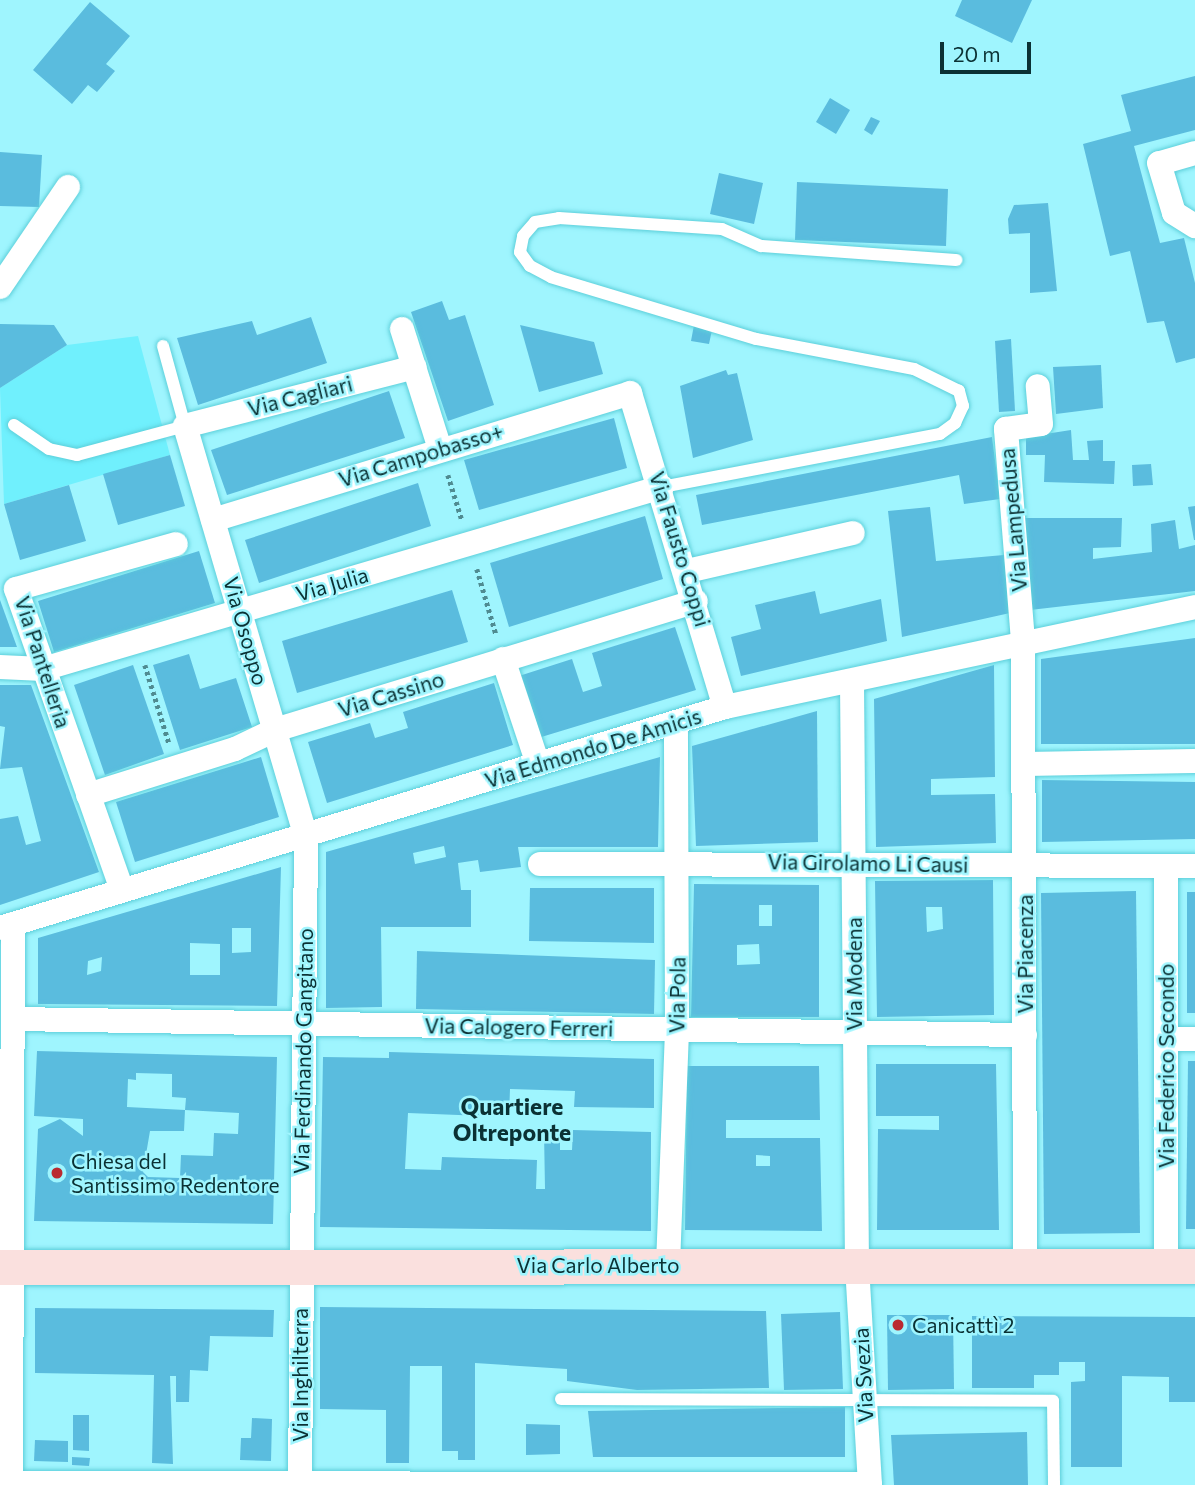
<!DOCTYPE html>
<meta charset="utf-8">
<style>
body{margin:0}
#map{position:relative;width:1195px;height:1485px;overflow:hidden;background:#9ff5fe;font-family:Commissioner,sans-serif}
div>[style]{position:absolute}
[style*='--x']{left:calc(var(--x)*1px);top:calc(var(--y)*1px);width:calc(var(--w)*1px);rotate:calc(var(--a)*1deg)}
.built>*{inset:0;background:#70f0fd}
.building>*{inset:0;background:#5abcde}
.path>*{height:4.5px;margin-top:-2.25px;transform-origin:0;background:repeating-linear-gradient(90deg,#4f8b91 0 3.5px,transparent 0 7px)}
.roads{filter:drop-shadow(0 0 2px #5ccfda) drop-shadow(0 0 2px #5ccfda)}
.lane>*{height:12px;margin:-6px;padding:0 6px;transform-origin:6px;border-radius:6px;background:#fff}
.street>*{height:24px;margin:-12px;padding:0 12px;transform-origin:12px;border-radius:12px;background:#fff}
.secondary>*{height:35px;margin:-17.5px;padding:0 17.5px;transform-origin:17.5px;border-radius:17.5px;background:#fae0de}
.dots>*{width:19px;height:19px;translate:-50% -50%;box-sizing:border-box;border:4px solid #9ff5fe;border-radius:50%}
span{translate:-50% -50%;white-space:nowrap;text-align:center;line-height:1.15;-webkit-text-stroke:5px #9ff5fe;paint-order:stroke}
.street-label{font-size:21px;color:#0b3134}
.poi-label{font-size:21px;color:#0b3134}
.left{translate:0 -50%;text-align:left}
.neighbourhood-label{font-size:23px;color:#0b3134;font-weight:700}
.scale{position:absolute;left:940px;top:42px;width:91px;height:32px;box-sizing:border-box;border:4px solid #0b3134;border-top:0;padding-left:9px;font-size:21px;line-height:24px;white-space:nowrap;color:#0b3134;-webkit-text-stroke:5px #9ff5fe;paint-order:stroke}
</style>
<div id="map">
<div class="built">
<div style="clip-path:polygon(138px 336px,170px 455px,4px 504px,0 388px,67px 345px)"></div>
</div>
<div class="building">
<div style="clip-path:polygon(962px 0,1032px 0,1012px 43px,955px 16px)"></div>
<div style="clip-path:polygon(90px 2px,130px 36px,106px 64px,115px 71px,97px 92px,88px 85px,72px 104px,33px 70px)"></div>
<div style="clip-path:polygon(1195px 76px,1195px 130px,1134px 146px,1160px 243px,1184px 238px,1195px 283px,1195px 358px,1176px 363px,1164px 321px,1147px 323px,1130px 251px,1110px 256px,1083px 144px,1131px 131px,1121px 95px)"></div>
<div style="clip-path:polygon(830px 98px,850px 110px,836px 134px,816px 122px)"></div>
<div style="clip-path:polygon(871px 117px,880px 121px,872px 135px,864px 130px)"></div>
<div style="clip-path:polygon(0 152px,42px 155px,39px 207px,0 206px)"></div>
<div style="clip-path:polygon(719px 173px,763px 183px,754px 224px,710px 214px)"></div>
<div style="clip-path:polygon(797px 182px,948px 189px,946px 246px,795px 240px)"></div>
<div style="clip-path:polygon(1048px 203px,1057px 291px,1030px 293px,1030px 233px,1009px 234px,1008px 219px,1014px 205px)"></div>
<div style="clip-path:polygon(442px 301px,449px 320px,465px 315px,494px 405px,448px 421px,411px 312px)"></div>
<div style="clip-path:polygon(311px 317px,327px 363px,198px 405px,177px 338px,252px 321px,257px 335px)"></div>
<div style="clip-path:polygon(0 324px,54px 325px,67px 345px,0 388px)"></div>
<div style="clip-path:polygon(520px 325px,594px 342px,603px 374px,539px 392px)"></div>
<div style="clip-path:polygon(694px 325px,712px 330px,709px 344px,691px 341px)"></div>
<div style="clip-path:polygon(1011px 339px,1015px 411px,999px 412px,995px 341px)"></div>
<div style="clip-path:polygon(1101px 365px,1103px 408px,1056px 414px,1053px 367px)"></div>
<div style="clip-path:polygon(726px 370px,728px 375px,737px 373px,753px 440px,693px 458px,680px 386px)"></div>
<div style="clip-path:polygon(389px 391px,405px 438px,227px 495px,211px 450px)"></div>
<div style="clip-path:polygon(614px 418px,627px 468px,479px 510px,464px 460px)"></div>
<div style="clip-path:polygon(1071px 430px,1073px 460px,1089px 460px,1087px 441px,1103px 440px,1103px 461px,1115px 461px,1114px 484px,1044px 482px,1045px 455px,1026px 455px,1026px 437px)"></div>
<div style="clip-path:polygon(992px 437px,1000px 499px,964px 504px,959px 475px,702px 525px,696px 495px)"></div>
<div style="clip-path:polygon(170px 455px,185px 506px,118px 525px,103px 474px)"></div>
<div style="clip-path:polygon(1151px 464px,1153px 485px,1133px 486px,1132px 465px)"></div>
<div style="clip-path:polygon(418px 483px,431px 526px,259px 583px,245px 540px)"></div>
<div style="clip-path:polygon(69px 485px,86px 541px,20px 560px,4px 504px)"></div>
<div style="clip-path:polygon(1195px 506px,1195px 540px,1194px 540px,1188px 507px)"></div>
<div style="clip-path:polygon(930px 507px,936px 561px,1004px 555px,1010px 613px,902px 637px,888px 511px)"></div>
<div style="clip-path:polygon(645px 516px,663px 579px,509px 627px,490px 563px)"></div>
<div style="clip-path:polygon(1021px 518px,1122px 518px,1121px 547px,1093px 548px,1093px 559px,1152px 552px,1151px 524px,1175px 520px,1179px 549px,1195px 545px,1195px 591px,1030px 610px)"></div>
<div style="clip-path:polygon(199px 551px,215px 603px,54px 652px,38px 601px)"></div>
<div style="clip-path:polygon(452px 590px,468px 642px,297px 693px,282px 641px)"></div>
<div style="clip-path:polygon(815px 591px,820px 614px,881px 599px,887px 641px,741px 676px,731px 637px,761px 629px,755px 605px)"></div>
<div style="clip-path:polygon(0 600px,17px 647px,0 647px)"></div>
<div style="clip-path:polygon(675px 627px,696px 690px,538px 738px,519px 676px,572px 659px,583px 692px,602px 686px,592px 653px)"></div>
<div style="clip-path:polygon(1195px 638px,1195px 744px,1041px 744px,1041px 659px)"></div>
<div style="clip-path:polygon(189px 654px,200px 689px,236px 678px,252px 727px,180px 750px,153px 665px)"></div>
<div style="clip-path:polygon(133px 665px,164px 754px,105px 775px,74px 685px)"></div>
<div style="clip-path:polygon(994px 665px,995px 777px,931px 779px,931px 795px,995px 794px,996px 843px,876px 847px,874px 699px)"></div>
<div style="clip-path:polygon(494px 683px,513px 745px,327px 803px,308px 742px,370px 723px,375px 738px,408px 728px,403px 712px)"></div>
<div style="clip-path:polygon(0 685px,31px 685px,99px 872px,0 905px,0 819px,18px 816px,26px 845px,41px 841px,22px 767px,0 769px,5px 727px,0 726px)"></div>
<div style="clip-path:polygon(817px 711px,818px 842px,696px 846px,692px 746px)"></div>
<div style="clip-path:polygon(261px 757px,279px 817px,135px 862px,116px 802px)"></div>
<div style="clip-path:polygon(evenodd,660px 757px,658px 847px,518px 847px,521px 867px,480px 872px,478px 860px,458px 863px,461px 890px,471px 890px,471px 927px,381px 927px,382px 1007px,326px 1008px,326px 852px,660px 757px,444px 846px,446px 857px,415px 864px,413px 853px,444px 846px)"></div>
<div style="clip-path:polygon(1042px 780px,1195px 782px,1195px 839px,1042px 842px)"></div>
<div style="clip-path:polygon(evenodd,281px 867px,277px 1006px,38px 1004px,38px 938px,281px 867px,232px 928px,251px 928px,251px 952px,232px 953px,232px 928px,281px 867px,190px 943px,220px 944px,220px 975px,190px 975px,190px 943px,281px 867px,102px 957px,101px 971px,87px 975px,88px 961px,102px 957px)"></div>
<div style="clip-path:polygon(evenodd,993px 880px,994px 1015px,877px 1017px,875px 881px,993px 880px,926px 907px,942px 907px,943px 929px,927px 932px,926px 907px)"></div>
<div style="clip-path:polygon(evenodd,694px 884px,819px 885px,819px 1017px,691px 1017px,694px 884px,759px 905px,772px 905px,772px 926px,759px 926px,759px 905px,694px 884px,759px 944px,760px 964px,737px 965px,737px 945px,759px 944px)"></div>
<div style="clip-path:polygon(530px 888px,654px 888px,654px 943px,529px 941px)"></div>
<div style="clip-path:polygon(1136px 891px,1140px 1233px,1044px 1234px,1041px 893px)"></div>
<div style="clip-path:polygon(1187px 892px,1195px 892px,1195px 1013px,1187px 1013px)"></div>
<div style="clip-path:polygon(417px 951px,655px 960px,654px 1014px,416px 1009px)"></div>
<div style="clip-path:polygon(evenodd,37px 1051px,277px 1057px,273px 1224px,34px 1221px,38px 1129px,60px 1119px,83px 1136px,83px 1119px,34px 1116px,37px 1051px,136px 1073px,172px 1074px,172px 1097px,186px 1098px,185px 1110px,239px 1113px,238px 1134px,214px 1133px,213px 1156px,181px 1155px,180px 1178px,148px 1177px,143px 1172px,150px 1131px,184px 1131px,185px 1110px,127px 1107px,128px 1079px,136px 1080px,136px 1073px)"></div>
<div style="clip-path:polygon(389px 1052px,654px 1059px,654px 1108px,574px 1107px,575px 1091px,510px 1089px,509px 1117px,408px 1113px,405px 1169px,441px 1170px,442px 1157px,537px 1160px,536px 1189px,545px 1189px,544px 1132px,560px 1131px,560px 1150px,572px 1150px,573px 1130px,651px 1132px,651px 1231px,320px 1227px,323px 1057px,389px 1058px)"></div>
<div style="clip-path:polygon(1188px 1061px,1195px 1061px,1195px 1229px,1186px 1229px)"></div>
<div style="clip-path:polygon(876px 1064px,996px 1064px,999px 1230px,877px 1230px,878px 1129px,939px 1130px,939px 1116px,876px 1116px)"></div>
<div style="clip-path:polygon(evenodd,687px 1066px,819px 1066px,820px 1120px,726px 1120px,726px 1138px,820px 1138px,822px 1231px,685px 1230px,687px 1066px,756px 1155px,770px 1156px,770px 1166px,756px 1166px,756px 1155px)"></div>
<div style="clip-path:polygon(320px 1307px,766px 1311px,769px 1388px,637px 1390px,567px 1381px,567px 1369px,475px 1363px,475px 1460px,458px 1460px,458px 1451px,442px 1451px,442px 1366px,410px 1366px,409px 1463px,386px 1463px,386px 1410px,320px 1409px)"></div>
<div style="clip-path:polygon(35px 1308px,274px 1310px,273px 1337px,210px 1336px,208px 1371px,190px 1370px,189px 1402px,176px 1402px,176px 1376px,170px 1376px,173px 1464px,152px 1463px,154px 1375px,35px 1373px)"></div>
<div style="clip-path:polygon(840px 1312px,843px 1389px,784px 1390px,781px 1314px)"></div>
<div style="clip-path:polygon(887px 1315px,953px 1315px,954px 1389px,888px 1390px)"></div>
<div style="clip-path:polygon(972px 1316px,1195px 1317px,1195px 1402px,1169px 1402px,1169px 1377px,1122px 1376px,1122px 1467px,1071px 1467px,1071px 1382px,1085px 1381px,1085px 1362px,1059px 1362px,1059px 1375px,1034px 1375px,1034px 1388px,972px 1388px)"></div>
<div style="clip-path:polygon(845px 1407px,845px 1457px,593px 1457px,588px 1411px)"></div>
<div style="clip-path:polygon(73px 1415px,89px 1415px,89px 1451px,73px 1450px)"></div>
<div style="clip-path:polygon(252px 1418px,272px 1419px,271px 1461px,240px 1460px,241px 1438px,251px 1438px)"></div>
<div style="clip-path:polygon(526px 1424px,560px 1425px,560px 1454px,526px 1455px)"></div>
<div style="clip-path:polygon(1027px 1432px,1028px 1485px,894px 1485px,891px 1435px)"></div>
<div style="clip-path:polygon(35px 1440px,68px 1441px,68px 1462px,34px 1461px)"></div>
<div style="clip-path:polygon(72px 1457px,90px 1458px,89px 1466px,72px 1465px)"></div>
</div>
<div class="path">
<div style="--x:448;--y:475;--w:47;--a:72.7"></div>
<div style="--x:477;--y:569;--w:68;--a:73.7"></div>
<div style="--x:145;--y:665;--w:82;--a:72.9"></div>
</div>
<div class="roads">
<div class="lane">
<div style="--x:14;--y:425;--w:42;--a:34.4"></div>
<div style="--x:49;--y:449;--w:29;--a:12"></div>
<div style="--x:77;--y:455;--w:112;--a:-15"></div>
<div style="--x:185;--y:426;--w:83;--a:-105.4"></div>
<div style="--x:662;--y:487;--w:283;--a:-10.8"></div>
<div style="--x:940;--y:434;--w:19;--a:-36"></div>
<div style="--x:955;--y:423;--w:19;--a:-65"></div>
<div style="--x:963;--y:406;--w:16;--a:-105"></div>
<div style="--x:959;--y:391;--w:50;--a:-153.9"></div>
<div style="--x:914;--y:369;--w:161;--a:-169.2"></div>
<div style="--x:756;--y:339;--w:214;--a:-163.2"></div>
<div style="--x:551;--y:277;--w:24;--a:-152"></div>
<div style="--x:530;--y:266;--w:17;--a:-126"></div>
<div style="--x:520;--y:252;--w:16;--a:-79"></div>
<div style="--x:523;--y:236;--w:18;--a:-49"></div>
<div style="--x:535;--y:222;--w:24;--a:-9"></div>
<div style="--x:559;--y:218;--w:163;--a:3.9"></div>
<div style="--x:722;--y:229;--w:43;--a:23.6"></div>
<div style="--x:761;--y:246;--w:196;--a:4.1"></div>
<div style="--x:561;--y:1399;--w:492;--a:0.2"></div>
<div style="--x:1053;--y:1401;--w:84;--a:89.3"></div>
</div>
<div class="street">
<div style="--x:1195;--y:153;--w:37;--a:164"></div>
<div style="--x:1159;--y:163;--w:52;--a:73.3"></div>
<div style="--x:1174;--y:213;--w:25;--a:32"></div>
<div style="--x:0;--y:287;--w:121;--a:-55.8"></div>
<div style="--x:402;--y:329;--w:126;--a:72.4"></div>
<div style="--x:213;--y:520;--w:436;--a:-16.9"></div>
<div style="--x:630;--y:393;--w:328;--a:73.2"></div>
<div style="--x:687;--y:571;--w:170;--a:-12.9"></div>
<div style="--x:503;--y:659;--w:111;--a:71.6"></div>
<div style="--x:0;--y:667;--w:43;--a:2.7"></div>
<div style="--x:43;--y:669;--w:645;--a:-16.38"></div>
<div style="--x:852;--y:682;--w:584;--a:89.51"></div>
<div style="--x:857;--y:1266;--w:219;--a:86.6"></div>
<div style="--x:1024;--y:764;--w:171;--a:-1"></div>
<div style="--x:88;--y:795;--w:154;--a:-17.4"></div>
<div style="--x:235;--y:749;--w:44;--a:-25.4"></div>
<div style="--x:275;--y:730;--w:440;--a:-17"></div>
<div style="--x:540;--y:864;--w:655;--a:0.17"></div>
<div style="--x:122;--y:890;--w:319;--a:-109.4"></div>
<div style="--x:16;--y:589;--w:166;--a:-15.7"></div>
<div style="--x:0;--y:928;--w:758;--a:-16.95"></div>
<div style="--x:725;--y:707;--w:481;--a:-12"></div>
<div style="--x:13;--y:1019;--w:1012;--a:0.91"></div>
<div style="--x:1167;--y:1039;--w:28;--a:0"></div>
<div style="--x:668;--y:1265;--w:235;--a:-87.8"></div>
<div style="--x:677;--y:1030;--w:306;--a:-90.2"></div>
<div style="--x:1166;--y:1266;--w:400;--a:-90"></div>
<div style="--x:1025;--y:1267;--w:626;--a:-90.18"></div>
<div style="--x:1023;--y:641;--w:213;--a:-94.6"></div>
<div style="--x:1006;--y:429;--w:35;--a:-8"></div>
<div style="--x:1041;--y:424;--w:38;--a:-95"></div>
<div style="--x:0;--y:1483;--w:870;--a:0.07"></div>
<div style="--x:11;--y:1485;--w:561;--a:-89.8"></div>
<div style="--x:300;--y:1485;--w:648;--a:-89.47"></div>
<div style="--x:306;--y:837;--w:428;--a:-106.4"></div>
<div style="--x:185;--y:426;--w:237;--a:-14.4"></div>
</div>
<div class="secondary">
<div style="--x:0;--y:1267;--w:1195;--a:-0.05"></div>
</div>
</div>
<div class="dots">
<div style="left:57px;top:1173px;background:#ba2a30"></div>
<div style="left:898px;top:1325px;background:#ba2a30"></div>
</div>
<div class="street-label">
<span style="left:300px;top:396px;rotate:-14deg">Via Cagliari</span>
<span style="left:421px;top:455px;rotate:-17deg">Via Campobasso+</span>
<span style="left:1013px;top:520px;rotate:-95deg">Via Lampedusa</span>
<span style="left:680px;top:549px;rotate:73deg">Via Fausto Coppi</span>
<span style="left:332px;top:584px;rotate:-16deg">Via Julia</span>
<span style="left:246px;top:631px;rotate:74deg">Via Osoppo</span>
<span style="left:43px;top:662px;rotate:72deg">Via Pantelleria</span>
<span style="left:391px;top:694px;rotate:-17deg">Via Cassino</span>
<span style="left:593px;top:748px;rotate:-17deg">Via Edmondo De Amicis</span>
<span style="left:868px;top:863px;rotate:1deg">Via Girolamo Li Causi</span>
<span style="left:1025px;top:954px;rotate:-90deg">Via Piacenza</span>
<span style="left:854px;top:974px;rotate:-90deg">Via Modena</span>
<span style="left:677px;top:995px;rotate:-89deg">Via Pola</span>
<span style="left:519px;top:1027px;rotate:1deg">Via Calogero Ferreri</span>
<span style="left:303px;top:1051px;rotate:-89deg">Via Ferdinando Gangitano</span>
<span style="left:1166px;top:1066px;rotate:-90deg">Via Federico Secondo</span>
<span style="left:598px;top:1265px">Via Carlo Alberto</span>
<span style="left:300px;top:1375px;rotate:-90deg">Via Inghilterra</span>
<span style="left:863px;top:1375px;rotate:-93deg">Via Svezia</span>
</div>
<div class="poi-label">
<span class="left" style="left:71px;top:1173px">Chiesa del<br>Santissimo Redentore</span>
<span class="left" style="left:912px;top:1325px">Canicattì 2</span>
</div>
<div class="neighbourhood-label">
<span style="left:512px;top:1119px">Quartiere<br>Oltreponte</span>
</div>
<div class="scale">20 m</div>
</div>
